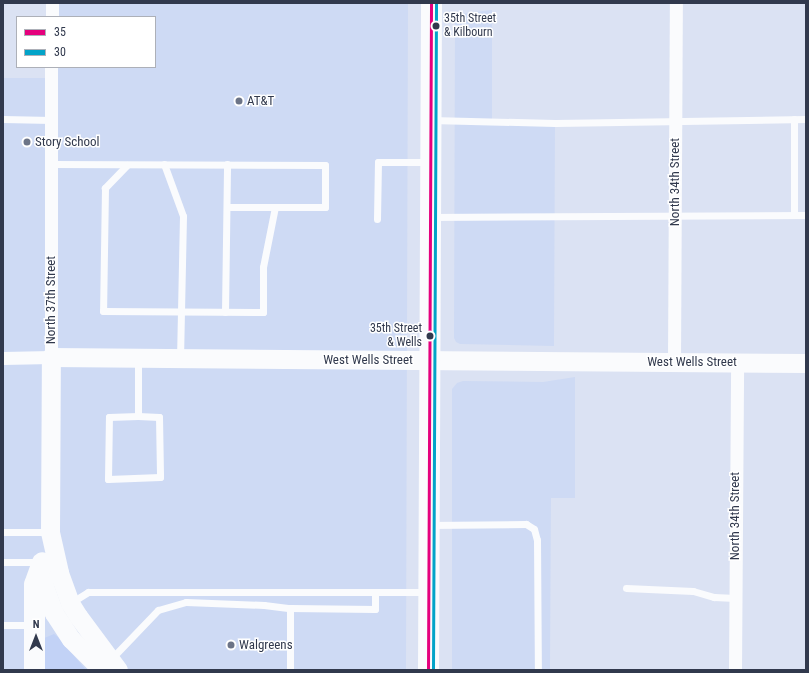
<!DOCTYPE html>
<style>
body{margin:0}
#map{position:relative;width:809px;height:673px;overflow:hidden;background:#dbe2f3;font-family:"Roboto Condensed",sans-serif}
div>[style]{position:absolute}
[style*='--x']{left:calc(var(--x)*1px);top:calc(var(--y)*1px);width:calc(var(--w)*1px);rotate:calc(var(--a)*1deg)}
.built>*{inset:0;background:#cedaf4}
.green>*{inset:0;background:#c2d2f6}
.lane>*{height:7px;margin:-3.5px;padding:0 3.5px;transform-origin:3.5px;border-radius:3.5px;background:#fafbfd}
.street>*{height:13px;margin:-6.5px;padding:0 6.5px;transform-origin:6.5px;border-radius:6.5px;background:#fafbfd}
.secondary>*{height:19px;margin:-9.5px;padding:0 9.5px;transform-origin:9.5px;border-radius:9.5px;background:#fafbfd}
.primary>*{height:21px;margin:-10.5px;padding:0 10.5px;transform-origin:10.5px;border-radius:10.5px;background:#fafbfd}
.bus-1>*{height:3px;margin:-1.5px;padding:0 1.5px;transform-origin:1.5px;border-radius:1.5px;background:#e5007d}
.bus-2>*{height:3px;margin:-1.5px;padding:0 1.5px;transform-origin:1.5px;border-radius:1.5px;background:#02a3c8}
.dots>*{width:11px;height:11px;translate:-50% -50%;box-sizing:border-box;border:2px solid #fff;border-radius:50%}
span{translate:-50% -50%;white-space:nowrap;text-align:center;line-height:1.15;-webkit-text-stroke:3px #fff;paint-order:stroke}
.bus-label{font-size:12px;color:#31394d}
.left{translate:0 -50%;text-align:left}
.right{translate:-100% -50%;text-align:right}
.poi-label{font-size:13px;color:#31394d}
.street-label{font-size:13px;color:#31394d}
.frame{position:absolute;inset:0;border:4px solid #31394d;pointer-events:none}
.legend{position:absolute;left:16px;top:16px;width:140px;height:52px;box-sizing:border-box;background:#fff;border:1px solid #adb0b8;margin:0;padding:5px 7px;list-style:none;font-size:12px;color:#31394d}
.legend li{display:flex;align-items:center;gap:8px;height:20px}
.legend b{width:20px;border:1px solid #adb0b8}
.north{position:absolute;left:16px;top:617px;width:40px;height:40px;-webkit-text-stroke:3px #fff;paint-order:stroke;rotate:0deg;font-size:11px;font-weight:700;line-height:16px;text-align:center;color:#31394d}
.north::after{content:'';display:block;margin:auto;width:14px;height:18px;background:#31394d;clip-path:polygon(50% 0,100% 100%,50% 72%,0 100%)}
</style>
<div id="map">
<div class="built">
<div style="clip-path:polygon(52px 3px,408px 3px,406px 670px,3px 670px,3px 78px,51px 78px,51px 67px,155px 67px,155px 17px,52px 17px)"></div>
<div style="clip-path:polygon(492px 10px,492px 122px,555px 123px,554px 346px,460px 344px,456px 342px,454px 338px,455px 21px,460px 15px,467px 13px)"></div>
<div style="clip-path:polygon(575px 377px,575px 498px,551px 498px,550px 670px,452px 670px,452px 389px,457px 383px,463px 381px,543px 382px)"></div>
</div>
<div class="green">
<div style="clip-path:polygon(54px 634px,59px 638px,86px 670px,41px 670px,42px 639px)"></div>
</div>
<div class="lane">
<div style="--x:3;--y:119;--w:48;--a:1.2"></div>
<div style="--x:794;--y:119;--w:96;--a:90"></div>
<div style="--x:431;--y:120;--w:124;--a:1.4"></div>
<div style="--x:555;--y:123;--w:251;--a:-0.9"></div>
<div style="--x:51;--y:164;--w:274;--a:0.2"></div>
<div style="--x:325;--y:165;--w:42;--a:90"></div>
<div style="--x:325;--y:207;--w:98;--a:180"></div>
<div style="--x:164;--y:164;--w:55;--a:69.9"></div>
<div style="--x:183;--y:216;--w:142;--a:91.2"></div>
<div style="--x:127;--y:165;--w:32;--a:134"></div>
<div style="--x:105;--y:188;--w:123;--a:90.9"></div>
<div style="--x:103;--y:311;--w:160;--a:0.4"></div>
<div style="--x:263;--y:312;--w:45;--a:-90"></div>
<div style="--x:263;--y:267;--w:61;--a:-78.7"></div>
<div style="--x:431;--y:217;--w:375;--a:-0.3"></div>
<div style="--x:377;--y:219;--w:57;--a:-89"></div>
<div style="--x:378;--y:162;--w:50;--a:0"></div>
<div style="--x:225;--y:312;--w:148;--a:-89.2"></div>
<div style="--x:138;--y:416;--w:21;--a:3"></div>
<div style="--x:159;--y:417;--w:60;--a:89"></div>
<div style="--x:160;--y:477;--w:52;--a:177.8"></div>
<div style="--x:108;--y:479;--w:62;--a:-89.1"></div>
<div style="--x:109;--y:417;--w:29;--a:-2"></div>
<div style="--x:138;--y:416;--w:58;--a:-90"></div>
<div style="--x:429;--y:525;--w:97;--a:-0.6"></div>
<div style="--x:526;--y:524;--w:9;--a:32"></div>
<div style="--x:534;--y:529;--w:11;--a:75"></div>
<div style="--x:537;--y:540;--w:130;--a:89.6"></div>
<div style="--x:3;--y:532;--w:47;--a:0"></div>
<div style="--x:3;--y:562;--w:36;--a:0"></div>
<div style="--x:626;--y:588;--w:67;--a:2.6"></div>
<div style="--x:693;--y:591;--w:22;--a:16"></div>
<div style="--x:714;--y:597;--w:21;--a:3"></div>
<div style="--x:72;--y:602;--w:19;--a:-32"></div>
<div style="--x:88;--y:592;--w:338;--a:0"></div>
<div style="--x:3;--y:625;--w:30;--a:0"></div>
<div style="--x:111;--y:659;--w:68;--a:-46.2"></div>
<div style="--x:158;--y:610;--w:29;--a:-16"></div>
<div style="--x:186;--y:602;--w:78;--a:2.2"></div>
<div style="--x:264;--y:605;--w:26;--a:7"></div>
<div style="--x:290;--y:670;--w:62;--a:-90"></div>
<div style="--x:290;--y:608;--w:85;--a:0.7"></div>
<div style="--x:375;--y:609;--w:17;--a:-90"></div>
</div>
<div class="street">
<div style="--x:52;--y:17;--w:14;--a:-90"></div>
<div style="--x:3;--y:358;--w:48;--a:-1.2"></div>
<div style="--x:51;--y:357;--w:290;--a:-90"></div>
<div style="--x:674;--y:362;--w:359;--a:-89.7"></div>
<div style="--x:735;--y:670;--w:307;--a:-89.6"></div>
</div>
<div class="secondary">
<div style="--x:42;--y:563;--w:23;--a:85"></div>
<div style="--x:44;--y:586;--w:29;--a:70"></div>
<div style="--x:54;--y:613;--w:31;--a:57"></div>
<div style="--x:71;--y:639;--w:44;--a:45"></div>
<div style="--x:118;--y:670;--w:67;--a:-126.5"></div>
<div style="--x:78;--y:616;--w:15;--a:-122"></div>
<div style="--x:70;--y:603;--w:33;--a:-110"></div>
<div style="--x:59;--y:572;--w:41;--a:-102.7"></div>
<div style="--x:50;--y:532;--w:175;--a:-89.7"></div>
<div style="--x:51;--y:357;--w:755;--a:0.46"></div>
</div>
<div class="primary">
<div style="--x:34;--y:670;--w:86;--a:-90"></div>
<div style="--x:34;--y:584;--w:23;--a:-70"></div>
<div style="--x:428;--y:670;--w:667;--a:-89.74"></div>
</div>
<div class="bus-1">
<div style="--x:428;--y:670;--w:667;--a:-89.74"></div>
</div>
<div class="bus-2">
<div style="--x:433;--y:670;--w:667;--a:-89.74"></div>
</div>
<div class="dots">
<div style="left:436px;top:26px;background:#31394d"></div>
<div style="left:239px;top:101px;background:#6c7487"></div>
<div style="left:27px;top:142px;background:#6c7487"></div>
<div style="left:430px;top:336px;background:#31394d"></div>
<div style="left:231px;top:645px;background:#6c7487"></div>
</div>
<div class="bus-label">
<span class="left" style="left:444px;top:26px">35th Street<br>&amp; Kilbourn</span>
<span class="right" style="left:422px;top:336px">35th Street<br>&amp; Wells</span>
</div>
<div class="poi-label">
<span class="left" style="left:247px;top:101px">AT&amp;T</span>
<span class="left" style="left:35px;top:142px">Story School</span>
<span class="left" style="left:239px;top:645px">Walgreens</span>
</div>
<div class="street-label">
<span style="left:675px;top:182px;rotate:-90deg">North 34th Street</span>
<span style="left:51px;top:300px;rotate:-90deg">North 37th Street</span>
<span style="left:368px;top:360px">West Wells Street</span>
<span style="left:692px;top:362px">West Wells Street</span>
<span style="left:735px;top:516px;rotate:-90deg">North 34th Street</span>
</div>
<div class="frame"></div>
<ul class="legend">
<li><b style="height:5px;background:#e5007d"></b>35</li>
<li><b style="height:5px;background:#02a3c8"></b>30</li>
</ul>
<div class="north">N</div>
</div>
